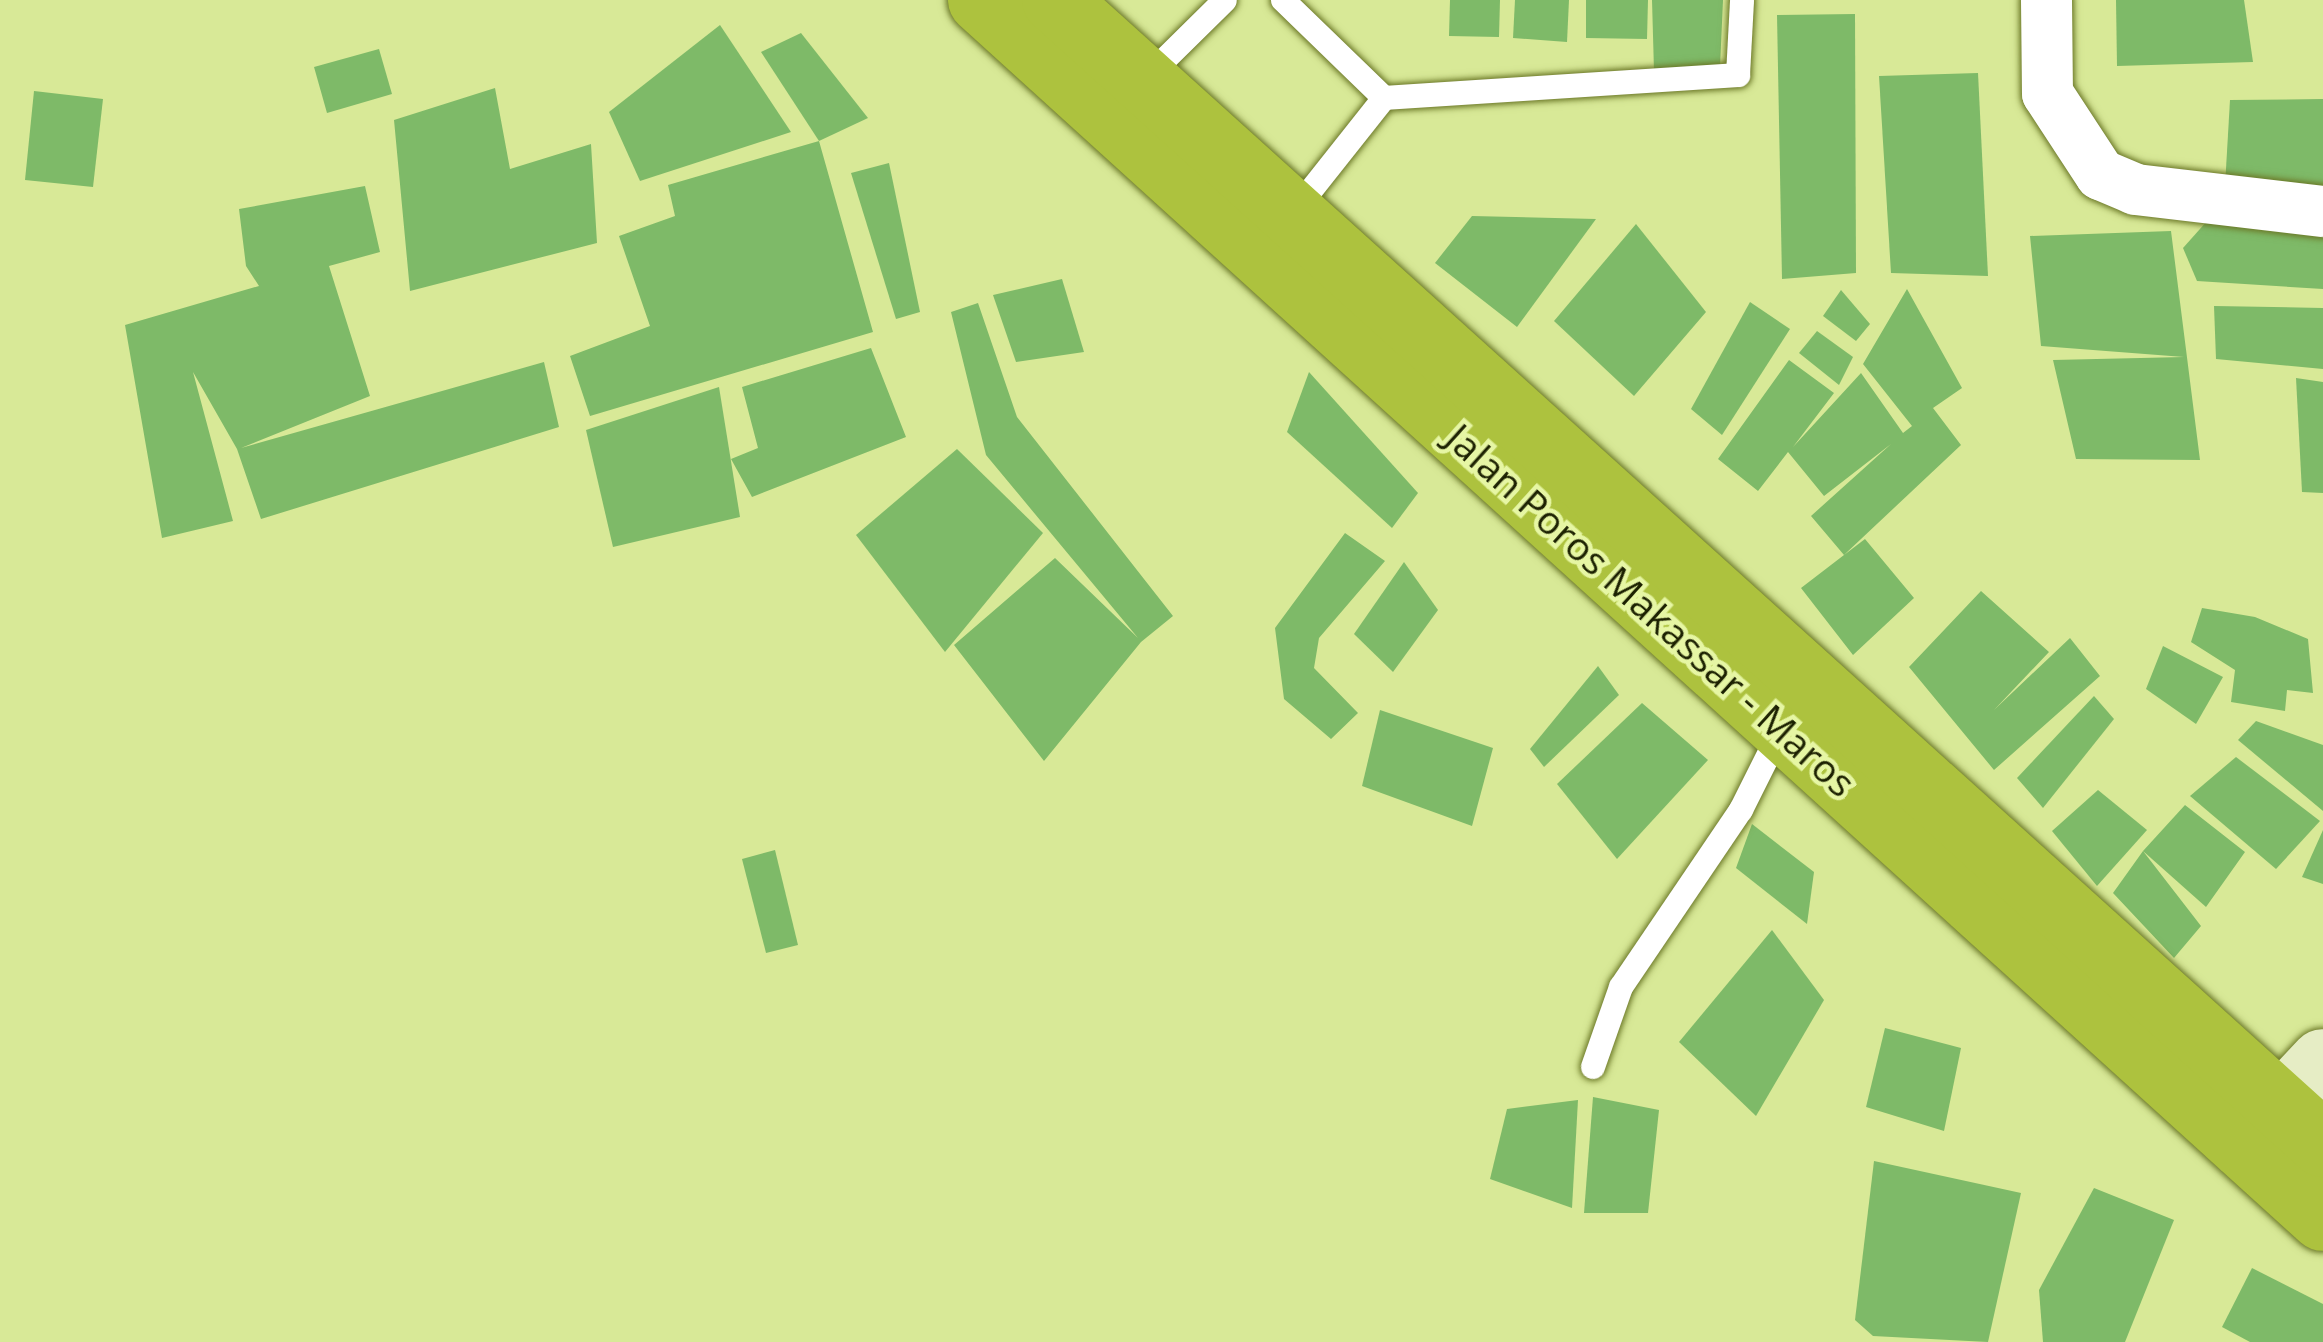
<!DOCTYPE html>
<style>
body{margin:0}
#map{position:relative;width:2323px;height:1342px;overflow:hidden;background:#d8e997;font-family:"Open Sans",sans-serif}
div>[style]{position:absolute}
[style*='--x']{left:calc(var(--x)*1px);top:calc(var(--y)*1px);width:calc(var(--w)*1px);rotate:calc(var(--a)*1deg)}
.building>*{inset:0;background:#7eba68}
.roads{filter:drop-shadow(0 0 3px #6b7827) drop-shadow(0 0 3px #6b7827)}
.lane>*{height:24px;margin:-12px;padding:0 12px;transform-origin:12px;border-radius:12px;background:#fff}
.street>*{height:51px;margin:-25.5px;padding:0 25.5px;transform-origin:25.5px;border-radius:25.5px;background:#fff}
.secondary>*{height:66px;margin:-33px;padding:0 33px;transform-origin:33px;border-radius:33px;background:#e6edc5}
.highway>*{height:66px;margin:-33px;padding:0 33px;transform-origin:33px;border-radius:33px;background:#adc23e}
span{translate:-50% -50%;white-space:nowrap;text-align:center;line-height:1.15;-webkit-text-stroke:9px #e6f6a4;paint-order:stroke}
.street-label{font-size:39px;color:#1c2101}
</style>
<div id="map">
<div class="building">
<div style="clip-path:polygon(1450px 0,1500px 0,1499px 37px,1449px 36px)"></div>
<div style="clip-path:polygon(1515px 0,1569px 0,1567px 42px,1513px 38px)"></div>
<div style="clip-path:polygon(1586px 0,1648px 0,1647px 39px,1586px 38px)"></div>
<div style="clip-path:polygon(1652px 0,1723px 0,1720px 67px,1654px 71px)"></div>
<div style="clip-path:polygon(2116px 0,2244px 0,2253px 62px,2117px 66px)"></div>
<div style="clip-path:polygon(1855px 14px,1856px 273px,1782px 279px,1777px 15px)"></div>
<div style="clip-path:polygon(720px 25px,791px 132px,640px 181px,609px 112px)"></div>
<div style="clip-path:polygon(801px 33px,868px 118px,819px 141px,761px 52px)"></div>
<div style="clip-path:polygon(379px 49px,392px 94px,327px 113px,314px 67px)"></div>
<div style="clip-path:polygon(1978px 73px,1988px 276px,1891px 273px,1879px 76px)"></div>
<div style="clip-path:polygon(495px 88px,510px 169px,591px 144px,597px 243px,410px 291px,394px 120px)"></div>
<div style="clip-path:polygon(34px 91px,103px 99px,93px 187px,25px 180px)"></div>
<div style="clip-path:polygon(2323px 99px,2323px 200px,2225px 186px,2230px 100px)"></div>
<div style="clip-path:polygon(819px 141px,873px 332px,590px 416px,570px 356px,650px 326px,619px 236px,675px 216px,668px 185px)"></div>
<div style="clip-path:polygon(889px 163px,920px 312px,896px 319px,851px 173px)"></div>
<div style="clip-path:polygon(365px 186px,380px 252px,329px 266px,370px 396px,241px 448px,544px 362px,559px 427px,261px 519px,237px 449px,193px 372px,233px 521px,162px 538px,125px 325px,259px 286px,246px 266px,239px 209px)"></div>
<div style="clip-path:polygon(2216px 211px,2323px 218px,2323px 289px,2197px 281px,2183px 248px)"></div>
<div style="clip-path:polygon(1472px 216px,1596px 219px,1517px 327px,1435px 263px)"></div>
<div style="clip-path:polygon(1636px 224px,1706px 312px,1634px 396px,1554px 321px)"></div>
<div style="clip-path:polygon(2171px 231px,2200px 460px,2076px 459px,2053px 360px,2184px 357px,2041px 346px,2030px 236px)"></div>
<div style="clip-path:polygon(1062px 279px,1084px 352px,1016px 362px,993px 295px)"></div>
<div style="clip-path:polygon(1907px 289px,1962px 388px,1933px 408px,1961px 445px,1844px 555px,1865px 539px,1914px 598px,1853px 655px,1801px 588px,1844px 555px,1811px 516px,1891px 444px,1824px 496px,1788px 452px,1758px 491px,1718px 459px,1789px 360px,1834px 393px,1793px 447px,1861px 373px,1903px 433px,1912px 426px,1863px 364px)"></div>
<div style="clip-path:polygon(1841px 290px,1870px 324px,1856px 341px,1823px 316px)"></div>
<div style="clip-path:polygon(1750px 302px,1790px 329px,1722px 435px,1691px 409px)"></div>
<div style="clip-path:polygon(978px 303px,1017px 417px,1173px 616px,1141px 642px,1044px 761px,954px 645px,1055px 558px,1138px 638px,986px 455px,951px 312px)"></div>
<div style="clip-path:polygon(2214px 306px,2323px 308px,2323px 369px,2216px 359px)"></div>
<div style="clip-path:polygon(1817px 331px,1853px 357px,1839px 385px,1799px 353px)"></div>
<div style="clip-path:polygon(871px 348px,906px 437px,752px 497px,731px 459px,758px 448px,742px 387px)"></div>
<div style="clip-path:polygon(1309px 372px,1418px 493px,1392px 528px,1287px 432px)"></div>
<div style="clip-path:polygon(2296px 378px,2323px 382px,2323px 493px,2302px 492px)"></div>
<div style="clip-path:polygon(719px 387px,740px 517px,613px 547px,586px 430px)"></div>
<div style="clip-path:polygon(957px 449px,1043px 533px,945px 652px,856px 535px)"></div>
<div style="clip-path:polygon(1345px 533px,1385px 561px,1319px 638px,1314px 668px,1358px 713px,1331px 739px,1284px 699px,1275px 628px)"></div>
<div style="clip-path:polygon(1404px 562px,1438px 610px,1393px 672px,1354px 634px)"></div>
<div style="clip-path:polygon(1981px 591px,2049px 652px,1994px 710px,2070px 638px,2100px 676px,1994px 770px,1909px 667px)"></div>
<div style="clip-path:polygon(2202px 608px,2255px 617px,2308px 639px,2313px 693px,2287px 690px,2285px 711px,2231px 702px,2235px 670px,2191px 642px)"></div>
<div style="clip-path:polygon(2163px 646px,2223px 677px,2196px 724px,2146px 689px)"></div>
<div style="clip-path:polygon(1598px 666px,1619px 695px,1544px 767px,1530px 749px)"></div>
<div style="clip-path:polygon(2094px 696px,2114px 719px,2043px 808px,2017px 778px)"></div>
<div style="clip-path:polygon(1642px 703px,1708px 760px,1617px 859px,1557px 784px)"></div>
<div style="clip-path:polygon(1380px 710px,1493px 748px,1472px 826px,1362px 786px)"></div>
<div style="clip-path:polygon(2256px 721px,2323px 745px,2323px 811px,2238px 740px)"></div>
<div style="clip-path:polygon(2236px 757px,2320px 821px,2276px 869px,2190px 796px)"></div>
<div style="clip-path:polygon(2098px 790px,2147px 830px,2097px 886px,2052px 831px)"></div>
<div style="clip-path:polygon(2185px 805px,2245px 852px,2206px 907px,2143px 851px,2201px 926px,2174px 958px,2113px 893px,2143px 851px)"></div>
<div style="clip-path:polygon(1752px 824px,1814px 872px,1807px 924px,1736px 868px)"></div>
<div style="clip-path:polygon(2323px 830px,2323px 884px,2302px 877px)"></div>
<div style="clip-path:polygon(775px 850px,798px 945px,766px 953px,742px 859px)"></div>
<div style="clip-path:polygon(1772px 930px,1824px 1000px,1756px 1116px,1679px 1042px)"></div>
<div style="clip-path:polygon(1885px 1028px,1961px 1048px,1944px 1131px,1866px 1107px)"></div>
<div style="clip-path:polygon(1593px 1097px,1659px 1110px,1648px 1213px,1584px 1213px)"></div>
<div style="clip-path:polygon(1578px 1100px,1572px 1208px,1490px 1179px,1507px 1109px)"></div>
<div style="clip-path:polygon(1874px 1161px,2021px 1193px,1988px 1342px,1873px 1336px,1855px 1320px)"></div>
<div style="clip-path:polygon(2094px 1188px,2174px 1220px,2125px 1342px,2043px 1342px,2039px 1290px)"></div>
<div style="clip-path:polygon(2252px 1268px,2323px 1304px,2323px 1342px,2250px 1342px,2222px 1327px)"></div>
</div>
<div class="roads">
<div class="lane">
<div style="--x:1283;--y:0;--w:141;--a:44.1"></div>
<div style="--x:1384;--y:98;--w:355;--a:-3.7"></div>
<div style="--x:1738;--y:75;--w:75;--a:-86.9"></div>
<div style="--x:1145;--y:79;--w:112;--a:-44.6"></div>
<div style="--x:1293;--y:213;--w:147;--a:-51.6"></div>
<div style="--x:1593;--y:1067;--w:85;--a:-70.7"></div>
<div style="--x:1621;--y:987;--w:214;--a:-55.9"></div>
<div style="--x:1741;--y:810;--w:87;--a:-63.4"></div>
</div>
<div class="street">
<div style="--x:2046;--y:0;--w:93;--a:89.4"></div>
<div style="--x:2047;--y:93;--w:97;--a:56.8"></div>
<div style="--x:2100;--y:174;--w:38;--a:23"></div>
<div style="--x:2135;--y:189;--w:189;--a:6.7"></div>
</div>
<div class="secondary">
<div style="--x:2244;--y:1146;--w:115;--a:-46.8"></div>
</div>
<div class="highway">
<div style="--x:981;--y:0;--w:1812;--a:42.23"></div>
<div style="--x:1055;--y:0;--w:1708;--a:42.06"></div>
</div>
</div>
<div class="street-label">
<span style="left:1651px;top:610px;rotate:42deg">Jalan Poros Makassar - Maros</span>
</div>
</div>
